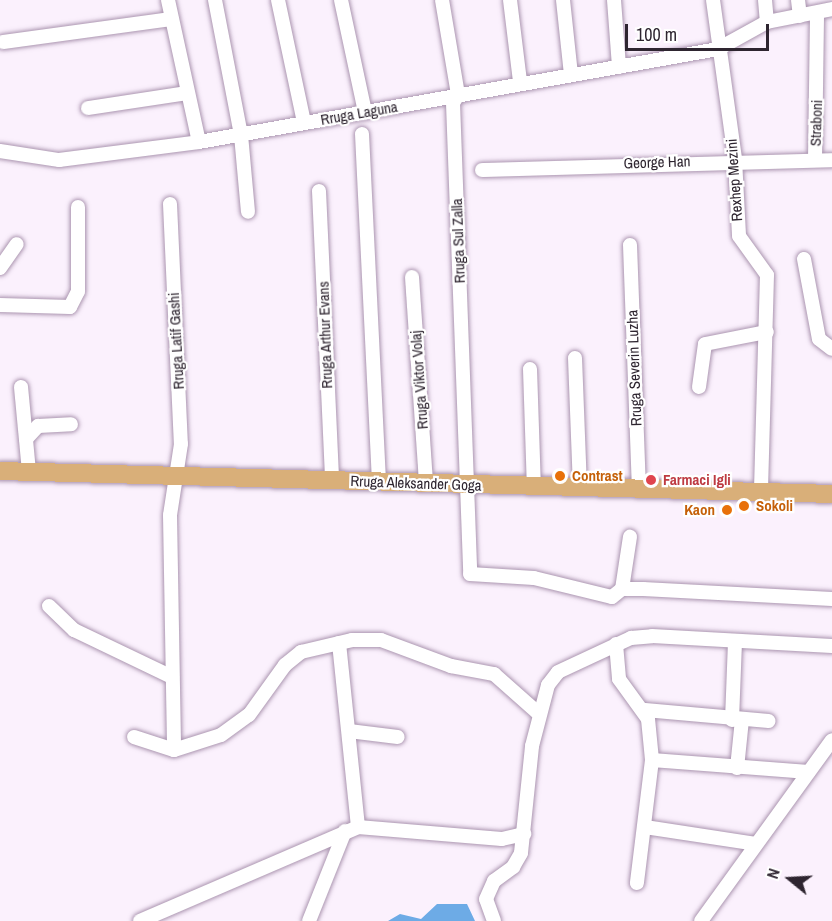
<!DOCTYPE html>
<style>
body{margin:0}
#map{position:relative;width:832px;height:921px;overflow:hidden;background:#fbf1fd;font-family:"Archivo Narrow",sans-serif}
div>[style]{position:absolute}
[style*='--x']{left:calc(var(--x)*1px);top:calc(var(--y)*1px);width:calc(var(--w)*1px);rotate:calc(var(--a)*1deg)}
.water>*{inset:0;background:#6dabe6}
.roads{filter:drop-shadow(0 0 2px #ab95b0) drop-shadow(0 0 2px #ab95b0)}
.minor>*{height:14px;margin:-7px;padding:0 7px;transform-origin:7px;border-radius:7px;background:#fff}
.major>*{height:18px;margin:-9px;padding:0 9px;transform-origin:9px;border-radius:9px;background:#d9af79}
.dots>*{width:16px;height:16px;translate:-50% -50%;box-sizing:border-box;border:3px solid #fff;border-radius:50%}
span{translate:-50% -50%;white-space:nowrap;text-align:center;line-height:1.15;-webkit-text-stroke:4.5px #fff;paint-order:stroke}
.street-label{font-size:15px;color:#2e2530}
.food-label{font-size:15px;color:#c56008;font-weight:700}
.left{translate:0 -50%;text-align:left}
.right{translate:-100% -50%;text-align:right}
.health-label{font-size:15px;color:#be3a42;font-weight:700}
.north{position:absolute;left:760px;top:849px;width:60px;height:60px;-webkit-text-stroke:4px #fff;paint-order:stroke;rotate:288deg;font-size:16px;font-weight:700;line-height:24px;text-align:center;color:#2e2530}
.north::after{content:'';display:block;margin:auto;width:21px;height:27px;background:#2e2530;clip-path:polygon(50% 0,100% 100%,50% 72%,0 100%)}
.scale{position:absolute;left:625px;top:24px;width:144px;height:27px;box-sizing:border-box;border:3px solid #2e2530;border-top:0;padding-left:8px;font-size:18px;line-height:21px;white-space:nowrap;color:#2e2530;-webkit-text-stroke:4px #fff;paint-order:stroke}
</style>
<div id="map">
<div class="water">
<div style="clip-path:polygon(437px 904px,467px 904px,475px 921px,388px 921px,400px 914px,421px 919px)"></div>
</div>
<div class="roads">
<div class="minor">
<div style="--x:168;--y:0;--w:145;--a:77.7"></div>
<div style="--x:215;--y:0;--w:137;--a:79.1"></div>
<div style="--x:241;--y:135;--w:77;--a:84.8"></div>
<div style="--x:278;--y:0;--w:125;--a:78"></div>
<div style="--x:341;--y:0;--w:115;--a:77.9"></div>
<div style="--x:442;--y:0;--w:96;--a:80.4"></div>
<div style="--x:458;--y:95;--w:9;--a:122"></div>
<div style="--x:453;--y:103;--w:471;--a:87.9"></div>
<div style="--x:470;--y:574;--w:64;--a:3.6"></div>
<div style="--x:534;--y:578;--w:80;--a:13.7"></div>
<div style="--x:612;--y:597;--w:13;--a:-39"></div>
<div style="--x:622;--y:589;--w:21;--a:0"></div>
<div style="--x:643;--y:589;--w:189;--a:3"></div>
<div style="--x:510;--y:0;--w:83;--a:83"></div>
<div style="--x:563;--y:0;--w:75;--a:83.9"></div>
<div style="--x:614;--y:0;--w:67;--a:85.7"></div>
<div style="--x:713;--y:0;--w:161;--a:82.1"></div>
<div style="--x:735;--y:159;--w:77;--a:87"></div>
<div style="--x:739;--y:236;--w:48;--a:54.3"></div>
<div style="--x:767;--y:275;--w:219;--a:91.6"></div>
<div style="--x:765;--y:0;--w:22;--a:85"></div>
<div style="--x:798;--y:0;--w:16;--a:83"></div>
<div style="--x:3;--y:42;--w:170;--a:-7.8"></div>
<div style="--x:88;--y:108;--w:100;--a:-8.6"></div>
<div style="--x:362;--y:134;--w:347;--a:87.2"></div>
<div style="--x:0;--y:151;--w:60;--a:8.7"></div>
<div style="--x:59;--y:160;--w:141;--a:-7.3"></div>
<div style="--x:199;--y:142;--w:527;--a:-10.16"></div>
<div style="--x:718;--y:49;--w:56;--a:-28.9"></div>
<div style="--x:767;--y:22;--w:66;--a:-11.3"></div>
<div style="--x:815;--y:160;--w:147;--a:-89.2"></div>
<div style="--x:482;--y:170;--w:350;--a:-1.6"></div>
<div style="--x:319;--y:191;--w:289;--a:87.4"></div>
<div style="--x:170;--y:204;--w:240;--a:87.4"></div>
<div style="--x:181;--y:444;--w:72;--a:98.8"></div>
<div style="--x:170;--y:515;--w:235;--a:89"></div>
<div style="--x:630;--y:245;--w:245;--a:87.9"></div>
<div style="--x:804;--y:259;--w:81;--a:79.4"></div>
<div style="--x:819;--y:339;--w:16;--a:38"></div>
<div style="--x:0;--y:268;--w:29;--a:-55"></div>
<div style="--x:412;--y:277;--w:206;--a:86.1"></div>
<div style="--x:0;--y:305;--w:70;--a:1.6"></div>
<div style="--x:70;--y:307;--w:18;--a:-63"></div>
<div style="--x:78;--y:291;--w:84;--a:-90"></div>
<div style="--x:575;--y:358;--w:130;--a:87.8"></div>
<div style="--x:530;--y:369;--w:118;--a:88.1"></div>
<div style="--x:21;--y:387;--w:84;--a:84.6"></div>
<div style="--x:699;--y:387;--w:43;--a:-82.1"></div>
<div style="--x:705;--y:344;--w:63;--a:-11"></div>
<div style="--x:26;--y:439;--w:18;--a:-47"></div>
<div style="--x:38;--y:426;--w:33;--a:-3"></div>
<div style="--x:622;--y:589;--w:53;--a:-81.3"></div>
<div style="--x:49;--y:606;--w:35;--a:44"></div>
<div style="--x:74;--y:630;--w:109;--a:25.6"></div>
<div style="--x:339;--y:643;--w:185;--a:84.1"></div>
<div style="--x:616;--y:644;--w:35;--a:85"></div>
<div style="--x:619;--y:679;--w:49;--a:54.1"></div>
<div style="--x:648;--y:719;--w:41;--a:84.4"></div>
<div style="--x:652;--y:760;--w:124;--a:97"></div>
<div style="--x:645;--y:710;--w:124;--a:5.1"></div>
<div style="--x:732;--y:720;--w:79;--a:-87.8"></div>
<div style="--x:349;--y:731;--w:49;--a:7"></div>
<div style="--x:134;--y:737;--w:42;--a:18"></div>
<div style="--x:174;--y:750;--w:49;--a:-17.7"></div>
<div style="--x:221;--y:735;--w:34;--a:-36"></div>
<div style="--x:249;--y:715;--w:62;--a:-54.2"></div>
<div style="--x:285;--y:665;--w:21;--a:-39"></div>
<div style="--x:301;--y:652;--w:52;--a:-13.2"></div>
<div style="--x:352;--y:640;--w:29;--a:0"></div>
<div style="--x:381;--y:640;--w:75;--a:20.4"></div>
<div style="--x:451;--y:666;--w:44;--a:10.5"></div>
<div style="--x:494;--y:674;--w:60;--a:41.6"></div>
<div style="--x:652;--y:760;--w:157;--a:4.4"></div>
<div style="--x:737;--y:768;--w:48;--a:-84.1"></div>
<div style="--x:645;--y:827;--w:112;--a:8.7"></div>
<div style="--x:140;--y:921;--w:237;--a:-23.3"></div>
<div style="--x:358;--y:827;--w:144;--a:4.8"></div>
<div style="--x:502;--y:839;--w:23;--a:-13"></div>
<div style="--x:309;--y:921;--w:97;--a:-68.2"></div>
<div style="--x:494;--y:921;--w:23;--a:-110"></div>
<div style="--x:486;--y:899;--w:20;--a:-66"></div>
<div style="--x:494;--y:881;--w:24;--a:-36"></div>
<div style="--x:513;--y:867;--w:16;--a:-60"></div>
<div style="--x:521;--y:853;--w:108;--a:-84.1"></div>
<div style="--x:532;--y:746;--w:63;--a:-75.3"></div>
<div style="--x:548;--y:685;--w:16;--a:-52"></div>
<div style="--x:558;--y:672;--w:81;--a:-25"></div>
<div style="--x:631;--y:638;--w:21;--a:-5"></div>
<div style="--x:652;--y:636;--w:180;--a:3.2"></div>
<div style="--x:701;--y:921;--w:223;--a:-54.1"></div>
</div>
<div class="major">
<div style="--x:0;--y:471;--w:832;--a:1.58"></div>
</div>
</div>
<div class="dots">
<div style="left:560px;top:476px;background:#e8710a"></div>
<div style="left:651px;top:480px;background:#e0444e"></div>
<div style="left:744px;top:506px;background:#e8710a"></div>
<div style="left:727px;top:510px;background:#e8710a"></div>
</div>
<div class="street-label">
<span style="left:359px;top:113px;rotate:-10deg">Rruga Laguna</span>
<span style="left:816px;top:123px;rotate:-88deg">Straboni</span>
<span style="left:657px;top:162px;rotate:-2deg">George Han</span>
<span style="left:734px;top:180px;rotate:-94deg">Rexhep Mezini</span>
<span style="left:458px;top:241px;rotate:-92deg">Rruga Sul Zalla</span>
<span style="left:325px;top:335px;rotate:-92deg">Rruga Arthur Evans</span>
<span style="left:176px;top:341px;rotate:-93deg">Rruga Latif Gashi</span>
<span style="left:634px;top:368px;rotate:-92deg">Rruga Severin Luzha</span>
<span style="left:419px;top:380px;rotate:-94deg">Rruga Viktor Volaj</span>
<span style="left:416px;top:483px;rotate:2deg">Rruga Aleksander Goga</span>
</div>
<div class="food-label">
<span class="left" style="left:572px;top:476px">Contrast</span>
<span class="left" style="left:756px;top:506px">Sokoli</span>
<span class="right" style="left:715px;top:510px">Kaon</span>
</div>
<div class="health-label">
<span class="left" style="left:663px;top:480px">Farmaci Igli</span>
</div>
<div class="north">N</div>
<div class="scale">100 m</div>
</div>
